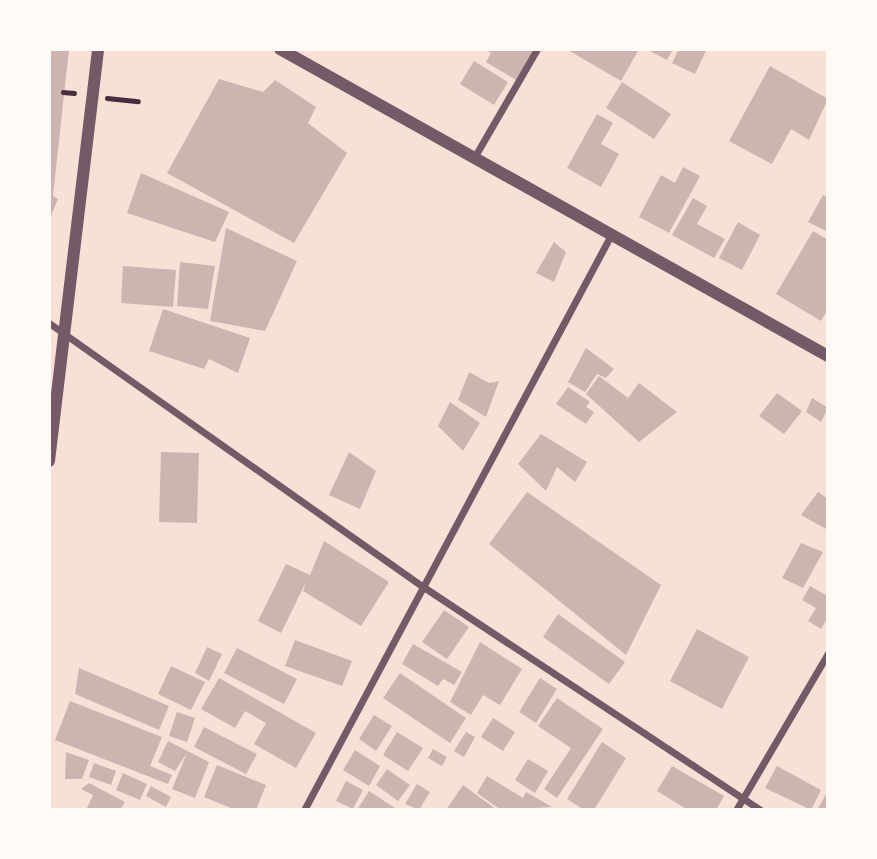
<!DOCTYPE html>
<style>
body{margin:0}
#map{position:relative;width:877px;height:859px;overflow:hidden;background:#f7e1d7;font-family:"Archivo Narrow",sans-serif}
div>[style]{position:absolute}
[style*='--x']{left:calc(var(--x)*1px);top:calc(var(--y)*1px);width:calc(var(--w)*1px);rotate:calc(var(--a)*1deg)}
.building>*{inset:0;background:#ccb4b1}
.path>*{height:4.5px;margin:-2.25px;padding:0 2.25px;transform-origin:2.25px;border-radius:2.25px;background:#4a2c40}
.minor>*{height:7px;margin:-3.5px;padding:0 3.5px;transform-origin:3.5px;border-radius:3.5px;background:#755966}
.tertiary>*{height:12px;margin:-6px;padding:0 6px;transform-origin:6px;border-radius:6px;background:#755966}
span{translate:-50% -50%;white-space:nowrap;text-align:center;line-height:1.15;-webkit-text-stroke:5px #fffaf5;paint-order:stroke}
.frame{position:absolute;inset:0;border:51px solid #fffaf5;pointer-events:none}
</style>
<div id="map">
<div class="building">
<div style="clip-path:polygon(49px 49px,69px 49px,53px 196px,58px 199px,49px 221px)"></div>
<div style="clip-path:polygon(484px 49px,534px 49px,516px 80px,486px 62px,491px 53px)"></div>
<div style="clip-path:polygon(566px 49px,639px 49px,621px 81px)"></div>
<div style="clip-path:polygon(646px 49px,673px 49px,667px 60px)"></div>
<div style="clip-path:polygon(679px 49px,707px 49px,695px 74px,672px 63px)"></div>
<div style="clip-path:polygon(474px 61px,508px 82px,494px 105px,460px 84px)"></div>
<div style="clip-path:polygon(770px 66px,828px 99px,809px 140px,791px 129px,772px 164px,729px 141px)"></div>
<div style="clip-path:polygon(219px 79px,263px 92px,275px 80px,316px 107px,308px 123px,347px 153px,294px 243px,167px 173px)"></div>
<div style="clip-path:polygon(622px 82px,671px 114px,654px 139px,606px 108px)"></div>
<div style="clip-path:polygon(597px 114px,613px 123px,601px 144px,619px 154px,601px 187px,567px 168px)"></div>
<div style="clip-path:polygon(683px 167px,700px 176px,669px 233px,639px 217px,661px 175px,675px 183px)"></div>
<div style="clip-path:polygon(141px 173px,229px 212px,215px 242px,127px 213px)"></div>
<div style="clip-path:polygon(823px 195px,828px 197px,828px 232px,808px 222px)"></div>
<div style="clip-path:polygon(693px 198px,707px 206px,697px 224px,725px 239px,714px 258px,672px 235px)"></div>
<div style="clip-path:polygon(738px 222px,760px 235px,742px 270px,719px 258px)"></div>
<div style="clip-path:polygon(226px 228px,297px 261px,265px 331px,210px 321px)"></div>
<div style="clip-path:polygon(813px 231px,828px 240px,828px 309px,821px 321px,776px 294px)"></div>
<div style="clip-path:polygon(554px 242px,566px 252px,554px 282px,536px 273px)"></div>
<div style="clip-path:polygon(180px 262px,215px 266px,208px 309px,177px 306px)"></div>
<div style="clip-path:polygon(123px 266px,176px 270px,173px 307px,121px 303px)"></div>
<div style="clip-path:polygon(163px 309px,250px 338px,238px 373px,209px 359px,204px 369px,149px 351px)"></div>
<div style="clip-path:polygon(586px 348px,614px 369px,606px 378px,597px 374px,585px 392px,568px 382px)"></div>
<div style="clip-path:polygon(469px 372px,489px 383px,499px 381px,486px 417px,458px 400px)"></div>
<div style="clip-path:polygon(599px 376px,628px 398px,639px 383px,677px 412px,639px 442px,586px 394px)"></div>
<div style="clip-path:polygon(568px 387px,590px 402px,586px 407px,594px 412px,586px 424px,556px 404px)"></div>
<div style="clip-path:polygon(777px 393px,802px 411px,784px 434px,759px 416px)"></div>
<div style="clip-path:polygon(812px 398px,828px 408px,821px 422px,806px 412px)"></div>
<div style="clip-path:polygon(450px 402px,480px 423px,463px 451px,438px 426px)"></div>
<div style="clip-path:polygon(541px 434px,587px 462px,575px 482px,557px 467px,546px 491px,518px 464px)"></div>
<div style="clip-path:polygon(161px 452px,199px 453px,197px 523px,159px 522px)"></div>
<div style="clip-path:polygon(349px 452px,376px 471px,360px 509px,329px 495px)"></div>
<div style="clip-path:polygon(527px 492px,661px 585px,626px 655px,489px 544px)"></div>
<div style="clip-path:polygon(818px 492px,828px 499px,828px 530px,801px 515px)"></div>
<div style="clip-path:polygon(324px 541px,389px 582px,361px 626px,303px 591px,306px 582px,281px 633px,258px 621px,286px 564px,310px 575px)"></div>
<div style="clip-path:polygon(801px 543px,823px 552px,803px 588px,782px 578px)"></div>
<div style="clip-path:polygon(810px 586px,828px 596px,828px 617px,821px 629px,808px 621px,816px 608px,802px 600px)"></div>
<div style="clip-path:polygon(444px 610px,469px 627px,447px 659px,422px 642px)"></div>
<div style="clip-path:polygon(558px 614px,625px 662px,609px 684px,543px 637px)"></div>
<div style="clip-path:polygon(697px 629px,749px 657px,722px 709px,670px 681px)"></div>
<div style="clip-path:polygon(295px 640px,352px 661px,342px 686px,285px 666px)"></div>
<div style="clip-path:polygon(480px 642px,522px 669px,500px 705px,483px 695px,471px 715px,450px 702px)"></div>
<div style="clip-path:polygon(413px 644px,462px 672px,454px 685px,443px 679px,438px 686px,402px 664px)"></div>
<div style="clip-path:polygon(207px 647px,222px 654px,209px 681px,195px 673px)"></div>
<div style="clip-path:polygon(237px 648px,297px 679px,284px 704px,224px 673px)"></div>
<div style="clip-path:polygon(171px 666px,205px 682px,191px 710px,158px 694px)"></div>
<div style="clip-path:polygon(79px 668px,169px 706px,159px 730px,75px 694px)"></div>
<div style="clip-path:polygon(400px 673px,466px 718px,450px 743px,383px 698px)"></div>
<div style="clip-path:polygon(219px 678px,316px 733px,296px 768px,254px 744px,266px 723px,245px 711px,235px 728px,201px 709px)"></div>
<div style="clip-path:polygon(540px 678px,557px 689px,536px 723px,519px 712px)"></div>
<div style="clip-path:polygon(557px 698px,603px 729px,557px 798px,544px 789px,571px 748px,538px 726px)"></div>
<div style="clip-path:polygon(70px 701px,162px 737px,150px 766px,172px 775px,168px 784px,55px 740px)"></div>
<div style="clip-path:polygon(177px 712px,195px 718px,187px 742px,169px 736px)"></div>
<div style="clip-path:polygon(374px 715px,392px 726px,376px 751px,359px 739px)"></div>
<div style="clip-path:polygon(493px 718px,515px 732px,503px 751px,481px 737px)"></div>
<div style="clip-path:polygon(204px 727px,257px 754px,246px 774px,194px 747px)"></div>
<div style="clip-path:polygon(397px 732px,423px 748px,408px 771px,383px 755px)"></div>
<div style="clip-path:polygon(466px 732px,475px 737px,464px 757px,454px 751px)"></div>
<div style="clip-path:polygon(168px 741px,209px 762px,195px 798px,172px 789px,187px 753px,175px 771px,158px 762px)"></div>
<div style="clip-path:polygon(602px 742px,626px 758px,594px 810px,584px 810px,567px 799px)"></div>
<div style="clip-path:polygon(433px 749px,447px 757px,442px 766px,428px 758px)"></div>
<div style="clip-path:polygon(355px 750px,380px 766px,369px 786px,343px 770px)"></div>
<div style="clip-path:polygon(66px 752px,89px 760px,82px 779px,65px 779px)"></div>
<div style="clip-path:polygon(528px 759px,548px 771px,535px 793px,515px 780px)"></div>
<div style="clip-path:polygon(94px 763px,116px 771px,111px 785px,89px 777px)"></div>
<div style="clip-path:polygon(217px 765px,266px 785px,256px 810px,236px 810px,204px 797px)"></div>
<div style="clip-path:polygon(672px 766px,724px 796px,716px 810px,688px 810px,657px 791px)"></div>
<div style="clip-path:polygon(777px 766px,821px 790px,811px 810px,765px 788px)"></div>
<div style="clip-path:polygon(387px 769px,410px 785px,398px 801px,376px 785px)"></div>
<div style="clip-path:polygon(123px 773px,147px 784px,140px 800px,116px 790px)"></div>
<div style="clip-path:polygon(487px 776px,523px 798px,526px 792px,552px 807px,501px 810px,477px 793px)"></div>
<div style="clip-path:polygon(346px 781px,363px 790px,353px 809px,336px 801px)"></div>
<div style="clip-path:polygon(89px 783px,125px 802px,120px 810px,86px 810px,93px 795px,81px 789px)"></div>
<div style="clip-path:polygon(417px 784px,430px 792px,419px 810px,405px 804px)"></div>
<div style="clip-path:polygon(463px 785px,497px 810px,446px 810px)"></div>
<div style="clip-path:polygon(151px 786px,171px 797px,166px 807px,146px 796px)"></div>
<div style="clip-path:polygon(369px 791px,398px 810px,357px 810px)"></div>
<div style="clip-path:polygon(828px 791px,828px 810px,817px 810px)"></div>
</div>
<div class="path">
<div style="--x:63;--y:92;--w:11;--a:5"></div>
<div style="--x:107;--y:98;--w:31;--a:6"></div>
</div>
<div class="minor">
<div style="--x:475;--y:156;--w:124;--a:-59.9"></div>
<div style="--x:49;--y:323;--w:460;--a:35.2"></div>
<div style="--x:425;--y:588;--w:403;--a:33.5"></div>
<div style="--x:304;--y:810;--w:654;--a:-61.91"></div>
<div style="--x:736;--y:810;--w:182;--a:-59.6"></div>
</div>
<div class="tertiary">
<div style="--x:280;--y:49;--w:628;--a:29.26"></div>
<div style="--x:49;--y:461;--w:415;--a:-83.2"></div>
</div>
<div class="frame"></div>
</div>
